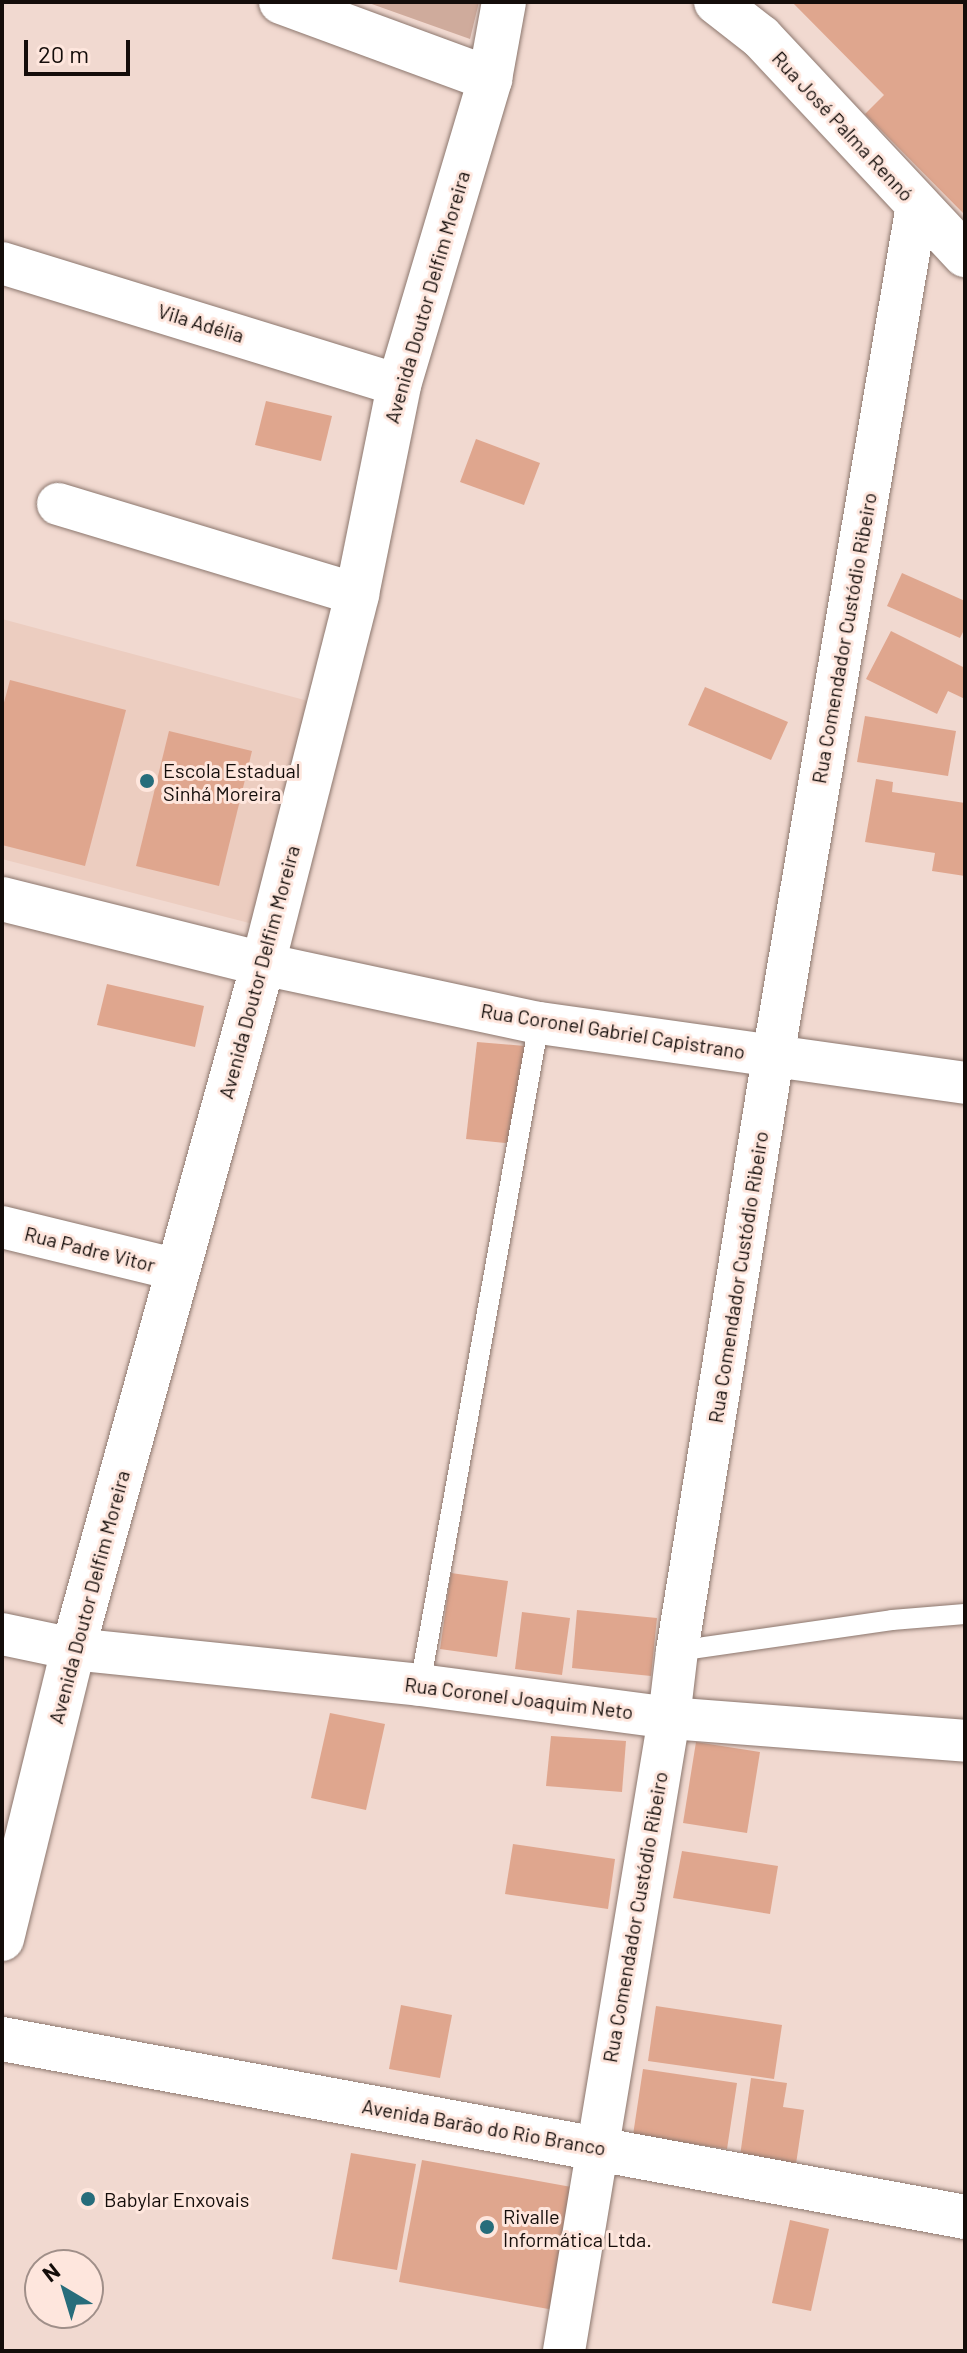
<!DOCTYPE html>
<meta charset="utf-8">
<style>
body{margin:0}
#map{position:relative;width:967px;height:2353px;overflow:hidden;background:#f1d9d0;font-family:Barlow,sans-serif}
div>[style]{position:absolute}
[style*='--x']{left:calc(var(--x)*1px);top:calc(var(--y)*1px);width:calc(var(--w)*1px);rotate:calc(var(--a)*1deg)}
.built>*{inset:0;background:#eccdc0}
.green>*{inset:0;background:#cfab9c}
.building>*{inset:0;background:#dfa68e}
.roads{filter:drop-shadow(0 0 2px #8c776e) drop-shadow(0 0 2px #8c776e)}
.lane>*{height:20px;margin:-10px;padding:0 10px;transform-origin:10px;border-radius:10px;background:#fff}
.street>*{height:42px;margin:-21px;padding:0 21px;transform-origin:21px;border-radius:21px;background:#fff}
.secondary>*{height:44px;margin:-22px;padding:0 22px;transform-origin:22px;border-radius:22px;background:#fff}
.dots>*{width:22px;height:22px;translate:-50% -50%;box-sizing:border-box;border:4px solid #fee6dd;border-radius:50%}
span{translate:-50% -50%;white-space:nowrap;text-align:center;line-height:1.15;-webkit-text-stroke:6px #fee6dd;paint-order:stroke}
.street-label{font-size:20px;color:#140d0a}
.poi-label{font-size:20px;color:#140d0a}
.left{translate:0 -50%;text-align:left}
.frame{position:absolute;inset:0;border:4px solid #140d0a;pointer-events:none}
.north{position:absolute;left:24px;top:2249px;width:80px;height:80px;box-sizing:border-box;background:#fee6dd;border:2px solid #a08f89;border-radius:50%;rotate:322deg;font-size:22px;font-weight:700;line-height:32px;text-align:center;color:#140d0a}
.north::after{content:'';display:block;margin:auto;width:28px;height:36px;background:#276d7b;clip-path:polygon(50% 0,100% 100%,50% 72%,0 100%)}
.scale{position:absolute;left:24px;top:40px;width:106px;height:36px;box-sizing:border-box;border:4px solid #140d0a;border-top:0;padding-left:10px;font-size:24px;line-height:28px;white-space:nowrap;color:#140d0a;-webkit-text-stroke:6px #fee6dd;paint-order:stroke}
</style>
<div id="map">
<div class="built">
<div style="clip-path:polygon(2px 619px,312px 702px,253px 924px,2px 859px)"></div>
</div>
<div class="green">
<div style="clip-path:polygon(366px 2px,479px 2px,470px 39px)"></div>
</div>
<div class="building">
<div style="clip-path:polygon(792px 2px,965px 2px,965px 215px,865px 114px,884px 95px)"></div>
<div style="clip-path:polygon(266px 401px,332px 416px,321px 461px,255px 445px)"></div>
<div style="clip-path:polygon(476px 439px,540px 463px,524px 505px,460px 482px)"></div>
<div style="clip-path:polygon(902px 573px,965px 601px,965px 628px,960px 638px,887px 606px)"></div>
<div style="clip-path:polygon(891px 631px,965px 668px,965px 699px,948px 691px,937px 714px,866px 679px)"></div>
<div style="clip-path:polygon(10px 680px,126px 710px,85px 866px,2px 845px,2px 710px)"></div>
<div style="clip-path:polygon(705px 687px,788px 722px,771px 760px,688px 725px)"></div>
<div style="clip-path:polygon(865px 716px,956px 731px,948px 776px,857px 762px)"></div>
<div style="clip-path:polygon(169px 731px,252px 751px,219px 886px,136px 866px)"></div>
<div style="clip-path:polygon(876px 779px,893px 782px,892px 792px,965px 803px,965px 876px,932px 871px,935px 853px,865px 842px)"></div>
<div style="clip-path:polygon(107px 984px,204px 1006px,195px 1047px,97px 1025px)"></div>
<div style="clip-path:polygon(477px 1042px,525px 1046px,515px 1144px,466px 1139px)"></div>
<div style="clip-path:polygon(451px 1573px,508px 1581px,497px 1657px,440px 1649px)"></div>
<div style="clip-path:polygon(577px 1610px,657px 1618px,651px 1676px,572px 1668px)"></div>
<div style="clip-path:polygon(522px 1612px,570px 1618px,562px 1675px,515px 1669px)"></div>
<div style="clip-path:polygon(330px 1713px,385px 1724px,366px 1810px,311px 1798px)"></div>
<div style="clip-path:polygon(551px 1736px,626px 1741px,622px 1792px,546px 1786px)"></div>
<div style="clip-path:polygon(696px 1742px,760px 1752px,747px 1833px,683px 1823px)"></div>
<div style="clip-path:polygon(513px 1844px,615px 1859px,608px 1909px,505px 1894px)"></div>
<div style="clip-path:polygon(682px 1851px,778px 1866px,770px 1914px,673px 1898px)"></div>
<div style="clip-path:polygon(401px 2005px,452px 2015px,440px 2078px,389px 2069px)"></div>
<div style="clip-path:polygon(656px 2006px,782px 2025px,774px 2079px,648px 2061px)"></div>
<div style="clip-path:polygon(643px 2069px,737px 2083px,727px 2149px,633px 2135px)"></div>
<div style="clip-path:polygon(751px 2078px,787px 2083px,783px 2107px,804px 2110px,796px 2164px,740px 2156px)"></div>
<div style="clip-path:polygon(351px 2153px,416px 2164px,397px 2270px,332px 2259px)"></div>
<div style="clip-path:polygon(422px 2160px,577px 2188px,554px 2310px,399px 2282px)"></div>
<div style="clip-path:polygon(790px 2220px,829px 2229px,811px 2311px,772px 2303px)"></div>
</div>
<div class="roads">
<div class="lane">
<div style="--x:677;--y:1651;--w:217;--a:-8.2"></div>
<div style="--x:892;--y:1620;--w:73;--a:-4.7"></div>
<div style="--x:420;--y:1685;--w:673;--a:-79.81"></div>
</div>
<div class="street">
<div style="--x:2;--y:263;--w:415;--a:17.1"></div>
<div style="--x:58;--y:504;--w:312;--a:16.8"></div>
<div style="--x:263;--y:964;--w:282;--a:12.1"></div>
<div style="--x:539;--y:1023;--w:430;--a:8"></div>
<div style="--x:2;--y:1227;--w:181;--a:13.7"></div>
<div style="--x:2;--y:1634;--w:73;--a:11.9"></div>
<div style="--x:73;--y:1649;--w:349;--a:5.9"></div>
<div style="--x:420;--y:1685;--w:251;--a:7.5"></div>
<div style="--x:669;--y:1718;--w:297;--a:4.4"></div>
<div style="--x:564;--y:2351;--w:642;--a:-80.58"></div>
<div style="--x:669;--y:1718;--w:67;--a:-83.2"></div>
<div style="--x:677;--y:1651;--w:602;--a:-80.82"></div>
<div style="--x:773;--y:1057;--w:864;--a:-80.41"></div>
</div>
<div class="secondary">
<div style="--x:281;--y:2;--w:223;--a:20.2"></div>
<div style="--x:716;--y:2;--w:57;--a:37.9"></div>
<div style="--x:761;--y:37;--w:299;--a:46.9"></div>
<div style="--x:2;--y:899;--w:269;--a:14"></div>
<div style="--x:2;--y:1939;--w:299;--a:-76.2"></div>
<div style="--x:73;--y:1649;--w:711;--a:-74.5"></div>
<div style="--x:263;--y:964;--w:382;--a:-75.7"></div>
<div style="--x:357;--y:594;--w:213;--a:-78.6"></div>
<div style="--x:399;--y:385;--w:319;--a:-73.4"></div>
<div style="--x:490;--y:79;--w:78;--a:-79.7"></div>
<div style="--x:2;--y:2039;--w:979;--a:10.47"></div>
</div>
</div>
<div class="dots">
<div style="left:147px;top:781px;background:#276d7b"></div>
<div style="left:88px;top:2199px;background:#276d7b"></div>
<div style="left:487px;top:2227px;background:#276d7b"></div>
</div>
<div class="street-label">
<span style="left:843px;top:126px;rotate:47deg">Rua José Palma Rennó</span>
<span style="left:427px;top:297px;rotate:-74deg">Avenida Doutor Delfim Moreira</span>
<span style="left:201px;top:323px;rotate:17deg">Vila Adélia</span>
<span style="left:844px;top:638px;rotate:-80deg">Rua Comendador Custódio Ribeiro</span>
<span style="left:259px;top:972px;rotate:-75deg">Avenida Doutor Delfim Moreira</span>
<span style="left:613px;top:1031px;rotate:9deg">Rua Coronel Gabriel Capistrano</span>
<span style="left:90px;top:1249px;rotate:14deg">Rua Padre Vitor</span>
<span style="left:738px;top:1277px;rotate:-81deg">Rua Comendador Custódio Ribeiro</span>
<span style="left:89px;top:1597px;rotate:-75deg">Avenida Doutor Delfim Moreira</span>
<span style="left:519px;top:1698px;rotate:7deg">Rua Coronel Joaquim Neto</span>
<span style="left:635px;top:1917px;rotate:-80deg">Rua Comendador Custódio Ribeiro</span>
<span style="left:484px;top:2127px;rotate:10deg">Avenida Barão do Rio Branco</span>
</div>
<div class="poi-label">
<span class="left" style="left:163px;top:782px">Escola Estadual<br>Sinhá Moreira</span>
<span class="left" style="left:104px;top:2199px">Babylar Enxovais</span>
<span class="left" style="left:503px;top:2228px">Rivalle<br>Informática Ltda.</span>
</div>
<div class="frame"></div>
<div class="north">N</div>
<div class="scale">20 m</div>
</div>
